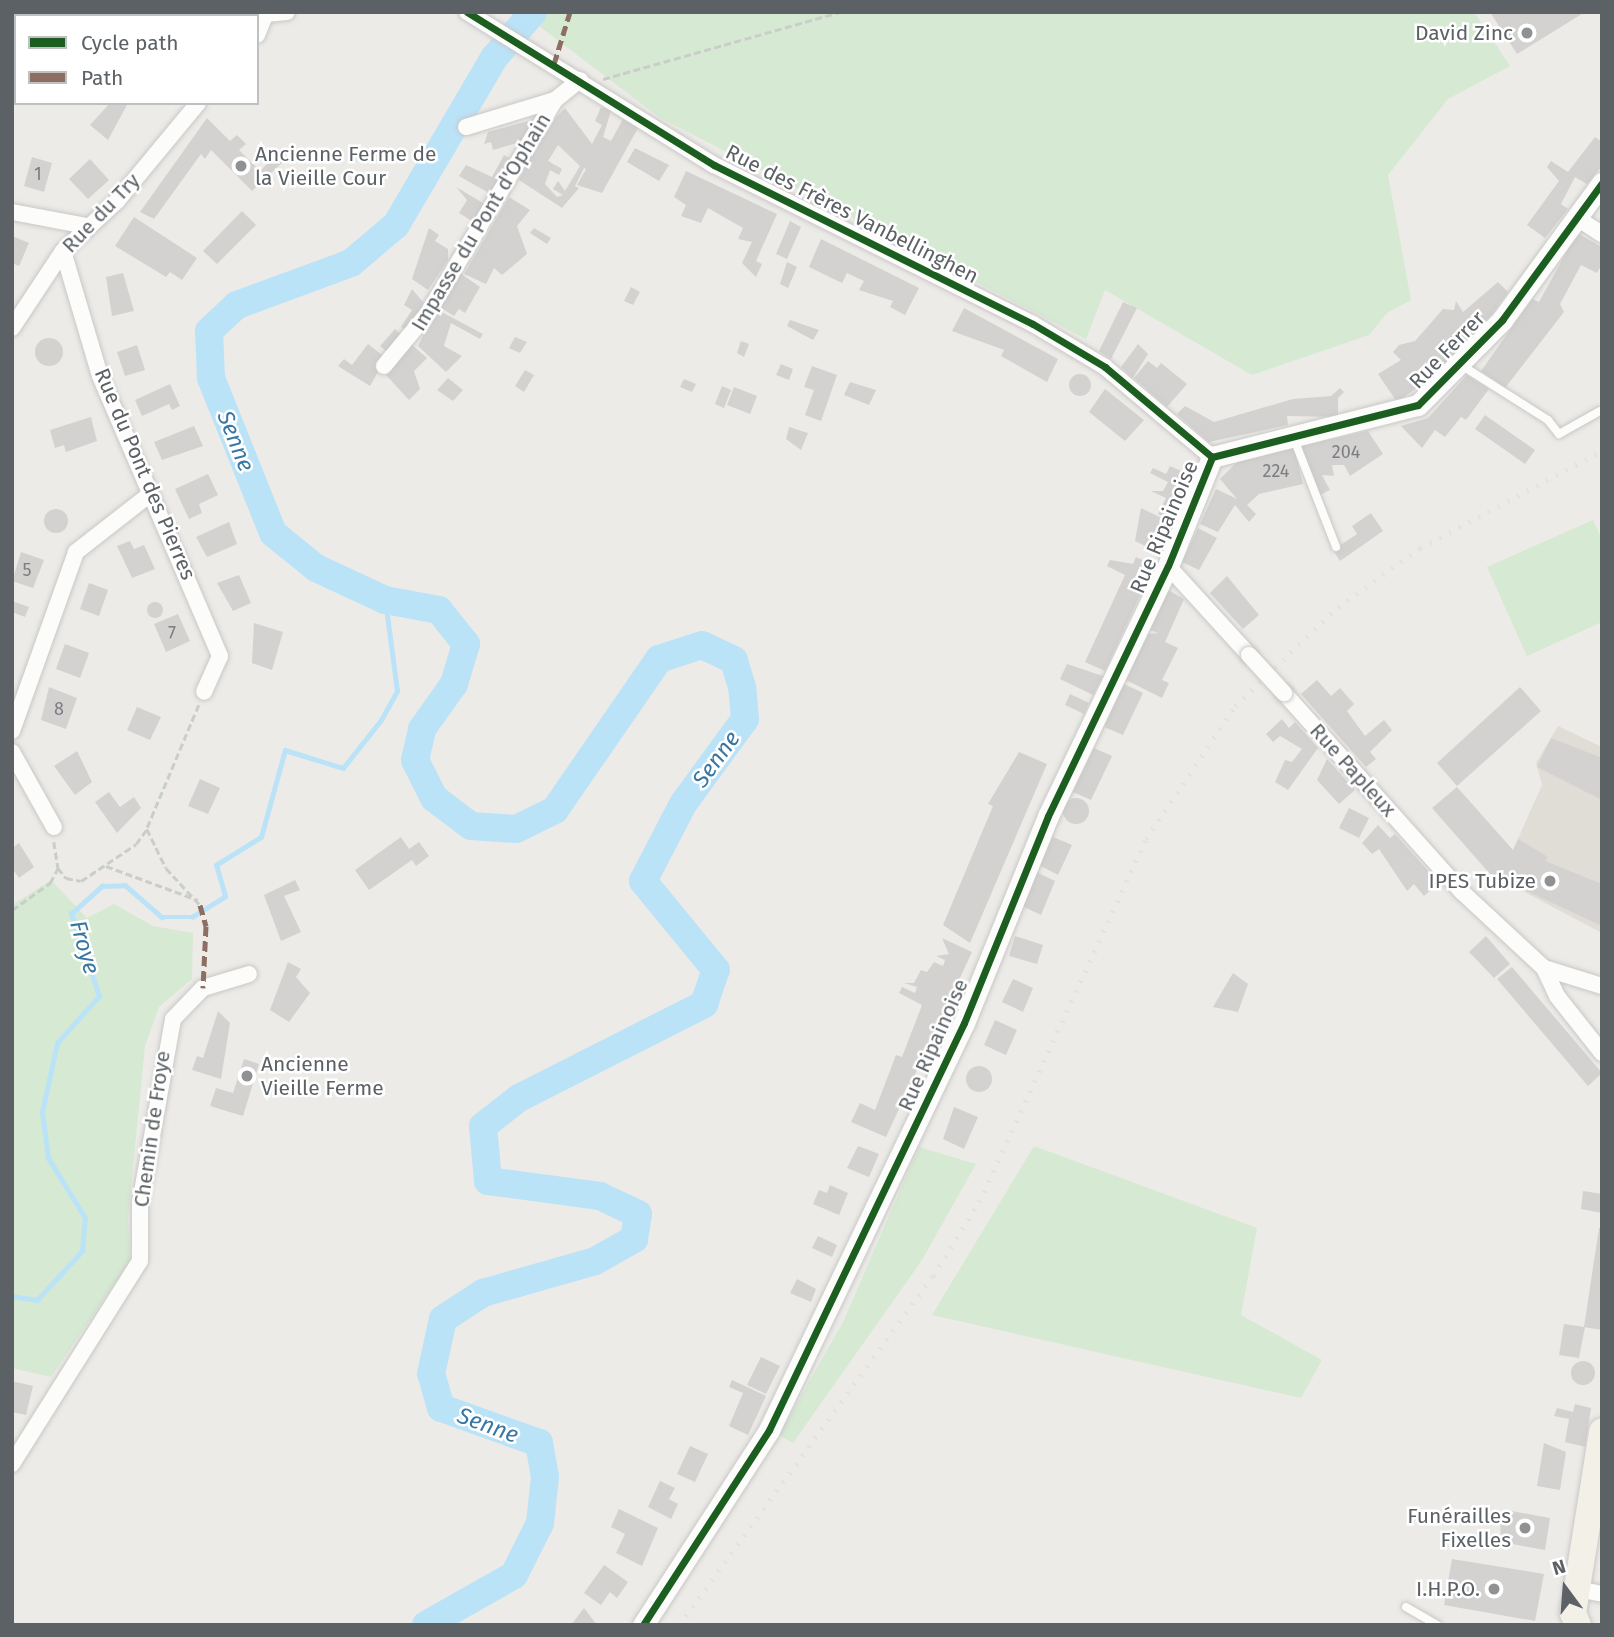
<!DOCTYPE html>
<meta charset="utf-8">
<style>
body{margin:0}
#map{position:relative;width:1614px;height:1637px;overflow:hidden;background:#edebe7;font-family:"Fira Sans",sans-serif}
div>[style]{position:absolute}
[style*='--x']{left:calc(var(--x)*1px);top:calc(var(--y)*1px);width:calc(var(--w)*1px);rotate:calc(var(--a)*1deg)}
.education>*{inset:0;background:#e0ddd7}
.green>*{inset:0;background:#d6e9d2}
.stream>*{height:4.5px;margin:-2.25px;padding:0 2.25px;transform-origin:2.25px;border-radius:2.25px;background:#bbe3f8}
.river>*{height:28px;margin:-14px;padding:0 14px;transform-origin:14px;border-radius:14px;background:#bbe3f8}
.building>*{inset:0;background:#d3d2d0}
.round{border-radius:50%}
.path>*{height:2.5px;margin-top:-1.25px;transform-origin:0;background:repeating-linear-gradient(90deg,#c9cecb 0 7px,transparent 0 10.5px)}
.roads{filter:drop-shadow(0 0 2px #c8c8c8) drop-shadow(0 0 2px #c8c8c8)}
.service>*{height:8px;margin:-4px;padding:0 4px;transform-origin:4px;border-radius:4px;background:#fcfcfb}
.minor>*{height:16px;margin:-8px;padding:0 8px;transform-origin:8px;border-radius:8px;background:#fcfcfb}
.tertiary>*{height:21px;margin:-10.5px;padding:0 10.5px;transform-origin:10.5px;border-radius:10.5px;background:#fcfcfb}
.primary>*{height:26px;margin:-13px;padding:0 13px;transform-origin:13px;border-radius:13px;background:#f3f0e8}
.rail>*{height:4.5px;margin-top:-2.25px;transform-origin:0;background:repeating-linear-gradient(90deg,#e3e2e3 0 2px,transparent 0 11px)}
.bridges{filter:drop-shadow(0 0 2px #c8c8c8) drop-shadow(0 0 2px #c8c8c8)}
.minor-bridge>*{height:16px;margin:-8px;padding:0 8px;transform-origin:8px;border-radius:8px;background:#fcfcfb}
.quiet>*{height:5px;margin-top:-2.5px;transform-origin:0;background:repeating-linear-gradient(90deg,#8d6e63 0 10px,transparent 0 15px)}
.cycleway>*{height:7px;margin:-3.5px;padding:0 3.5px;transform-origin:3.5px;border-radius:3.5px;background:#1b5e20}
.dots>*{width:19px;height:19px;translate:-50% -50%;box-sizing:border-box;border:4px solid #fff;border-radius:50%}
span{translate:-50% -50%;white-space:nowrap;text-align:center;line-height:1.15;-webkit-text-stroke:5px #fff;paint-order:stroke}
.number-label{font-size:18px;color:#7b7e82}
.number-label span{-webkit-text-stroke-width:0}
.poi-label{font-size:21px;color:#5c6166}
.right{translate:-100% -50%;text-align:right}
.left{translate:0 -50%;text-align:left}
.street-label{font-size:21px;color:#5c6166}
.water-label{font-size:23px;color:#3876a3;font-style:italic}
.frame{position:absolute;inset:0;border:14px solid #5c6166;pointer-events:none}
.legend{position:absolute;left:14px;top:14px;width:245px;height:91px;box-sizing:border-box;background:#fff;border:2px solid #bec0c2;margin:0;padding:9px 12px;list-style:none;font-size:21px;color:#5c6166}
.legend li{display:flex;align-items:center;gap:14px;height:35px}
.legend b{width:35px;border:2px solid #bec0c2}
.north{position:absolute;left:1530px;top:1553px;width:70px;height:70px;-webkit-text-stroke:5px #fff;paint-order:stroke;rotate:344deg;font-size:19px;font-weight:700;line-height:28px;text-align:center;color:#5c6166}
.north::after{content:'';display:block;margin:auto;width:24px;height:32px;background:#5c6166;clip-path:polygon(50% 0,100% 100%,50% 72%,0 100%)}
</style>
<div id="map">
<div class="education">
<div style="clip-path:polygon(1558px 726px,1602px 747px,1602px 933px,1500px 879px,1542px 785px,1536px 763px)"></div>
</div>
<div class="green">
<div style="clip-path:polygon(548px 12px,1474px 12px,1510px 66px,1448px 99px,1388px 175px,1411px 300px,1387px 313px,1369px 335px,1252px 375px,1105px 290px,1086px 339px,659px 117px,539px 26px)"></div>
<div style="clip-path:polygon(1593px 520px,1602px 540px,1602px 622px,1527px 656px,1487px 567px)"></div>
<div style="clip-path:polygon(51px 880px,87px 918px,114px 904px,153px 926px,193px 933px,192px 979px,159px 1007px,145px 1046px,128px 1217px,130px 1261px,51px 1377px,12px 1368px,12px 905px)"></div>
<div style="clip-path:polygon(1034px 1146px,1257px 1228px,1241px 1315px,1322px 1360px,1301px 1398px,932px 1315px)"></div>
<div style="clip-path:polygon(919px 1147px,976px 1164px,922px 1260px,793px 1443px,779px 1435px,843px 1322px)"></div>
</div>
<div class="stream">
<div style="--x:12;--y:1296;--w:25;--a:9"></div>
<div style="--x:37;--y:1300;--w:67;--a:-47.4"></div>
<div style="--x:82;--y:1251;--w:33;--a:-85"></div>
<div style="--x:85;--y:1218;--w:70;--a:-121.7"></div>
<div style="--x:48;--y:1158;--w:46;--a:-97.4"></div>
<div style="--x:42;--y:1112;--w:71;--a:-77.7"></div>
<div style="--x:57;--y:1043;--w:63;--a:-48.2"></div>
<div style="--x:99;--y:996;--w:87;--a:-108.9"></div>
<div style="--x:71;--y:914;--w:42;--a:-42.1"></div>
<div style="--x:102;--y:886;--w:23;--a:-2"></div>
<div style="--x:125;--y:885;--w:49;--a:40.9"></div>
<div style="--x:162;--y:917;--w:30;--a:0"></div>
<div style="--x:192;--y:917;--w:39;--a:-32"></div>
<div style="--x:225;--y:896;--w:32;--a:-106"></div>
<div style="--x:216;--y:865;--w:53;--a:-31.9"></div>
<div style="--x:261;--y:837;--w:90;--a:-74.6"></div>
<div style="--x:285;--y:750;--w:61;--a:17.2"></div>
<div style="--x:343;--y:768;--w:61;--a:-51.6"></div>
<div style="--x:381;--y:720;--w:33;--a:-61"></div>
<div style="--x:397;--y:691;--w:92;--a:-97.5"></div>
</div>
<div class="river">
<div style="--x:426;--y:1625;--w:101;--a:-29.6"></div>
<div style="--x:514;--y:1575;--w:58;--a:-63.4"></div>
<div style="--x:540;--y:1523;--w:46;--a:-83.8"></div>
<div style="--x:545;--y:1477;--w:35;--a:-100"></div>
<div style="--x:539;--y:1443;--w:104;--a:-160.3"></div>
<div style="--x:441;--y:1408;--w:35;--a:-106"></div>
<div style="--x:431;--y:1374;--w:56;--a:-77.7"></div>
<div style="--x:443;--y:1319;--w:48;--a:-33"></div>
<div style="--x:483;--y:1293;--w:116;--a:-15.9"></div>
<div style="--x:595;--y:1261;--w:45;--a:-29.4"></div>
<div style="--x:634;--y:1239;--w:25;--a:-81"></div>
<div style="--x:638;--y:1214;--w:42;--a:-154.7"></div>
<div style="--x:600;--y:1196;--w:113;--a:-172.4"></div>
<div style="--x:488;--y:1181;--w:55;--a:-95.2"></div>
<div style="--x:483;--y:1126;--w:46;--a:-37.9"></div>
<div style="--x:519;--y:1098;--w:208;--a:-26.9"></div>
<div style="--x:704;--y:1004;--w:36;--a:-71"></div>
<div style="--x:716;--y:970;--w:115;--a:-129.4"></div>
<div style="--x:643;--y:881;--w:87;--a:-62.5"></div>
<div style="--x:683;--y:804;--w:105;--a:-53.9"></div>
<div style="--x:745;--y:719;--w:32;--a:-95"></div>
<div style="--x:742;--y:687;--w:28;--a:-107"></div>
<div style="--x:734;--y:660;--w:35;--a:-155"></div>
<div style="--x:702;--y:645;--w:45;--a:162"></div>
<div style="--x:659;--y:659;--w:183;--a:124.6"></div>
<div style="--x:555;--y:810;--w:43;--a:154"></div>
<div style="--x:516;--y:829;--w:45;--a:-176.2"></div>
<div style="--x:471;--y:826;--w:46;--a:-142.9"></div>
<div style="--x:434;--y:798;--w:42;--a:-116.6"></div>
<div style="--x:415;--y:760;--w:32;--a:-77"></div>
<div style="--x:422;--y:729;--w:55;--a:-54.6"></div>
<div style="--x:454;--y:684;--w:42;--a:-73.3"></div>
<div style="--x:466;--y:644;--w:43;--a:-128.5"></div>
<div style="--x:439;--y:610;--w:55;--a:-169.5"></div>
<div style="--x:385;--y:600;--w:76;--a:-155.1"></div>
<div style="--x:316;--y:568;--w:55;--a:-140.9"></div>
<div style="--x:273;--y:533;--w:167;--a:-111.8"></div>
<div style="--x:211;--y:378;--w:47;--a:-92.4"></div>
<div style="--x:209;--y:331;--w:38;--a:-43"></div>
<div style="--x:237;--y:305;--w:121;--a:-20.2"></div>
<div style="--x:351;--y:263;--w:59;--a:-40.2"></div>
<div style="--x:396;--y:225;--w:194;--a:-59.6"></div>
<div style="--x:494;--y:58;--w:60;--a:-49.7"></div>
</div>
<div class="building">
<div style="clip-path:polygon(1490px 12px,1585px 12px,1517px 54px)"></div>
<div style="clip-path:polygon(110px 103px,128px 103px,108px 140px,90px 125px)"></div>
<div style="clip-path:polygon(evenodd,601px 107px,611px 111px,603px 137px,611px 141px,623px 119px,638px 128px,602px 193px,577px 185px,586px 169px,584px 168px,575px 186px,579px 188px,562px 208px,519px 180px,542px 133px,565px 108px,592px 144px,602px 125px,595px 121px,601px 107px,558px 145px,580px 166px,565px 191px,558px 181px,553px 189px,563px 195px,557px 197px,545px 184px,550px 170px,559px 175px,562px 169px,548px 161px,558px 145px)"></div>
<div style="clip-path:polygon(207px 118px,230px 141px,237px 135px,246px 144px,239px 150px,260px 171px,278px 153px,285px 160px,252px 191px,211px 150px,205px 159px,201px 154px,154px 219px,140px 212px)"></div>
<div style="clip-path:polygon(535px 119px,519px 151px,517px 143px,493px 150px,491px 142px,484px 144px,488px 132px)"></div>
<div style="clip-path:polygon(1595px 137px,1602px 142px,1602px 166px,1587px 184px,1575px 177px,1561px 204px,1568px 209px,1545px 238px,1527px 225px,1559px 181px,1547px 167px,1551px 161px,1568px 172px)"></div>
<div style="clip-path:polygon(635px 148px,669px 165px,659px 181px,627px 162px)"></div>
<div style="clip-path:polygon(504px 155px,514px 161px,489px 193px,459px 176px,466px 165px,492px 177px)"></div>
<div style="clip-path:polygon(32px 157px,52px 163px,44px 192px,24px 186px)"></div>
<div style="clip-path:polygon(90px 159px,109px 180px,88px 199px,69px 179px)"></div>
<div style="clip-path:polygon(686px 171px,777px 214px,756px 261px,762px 264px,756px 277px,742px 263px,752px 242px,738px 239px,743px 228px,708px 208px,701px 223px,681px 216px,686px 205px,674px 197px)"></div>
<div style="clip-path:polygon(456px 187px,488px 206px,477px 224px,459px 213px,467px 200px)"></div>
<div style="clip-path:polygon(509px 197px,530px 210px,517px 226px,527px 254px,502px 275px,494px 268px,486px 284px,464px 274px)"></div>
<div style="clip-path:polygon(242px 211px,256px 225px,217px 264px,203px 251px)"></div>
<div style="clip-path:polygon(134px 217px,197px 258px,182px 280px,170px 272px,166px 277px,115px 246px)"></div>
<div style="clip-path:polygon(790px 221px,801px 227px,787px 259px,776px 254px)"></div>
<div style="clip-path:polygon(429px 228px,439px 235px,435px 241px,448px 249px,448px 260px,428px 290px,412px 279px)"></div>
<div style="clip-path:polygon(534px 228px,551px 238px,547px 244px,530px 233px)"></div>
<div style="clip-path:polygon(1577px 233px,1602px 247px,1602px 264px,1597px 273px,1581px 265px,1560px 304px,1564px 312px,1505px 388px,1481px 371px,1532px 299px,1539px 302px)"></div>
<div style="clip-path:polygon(12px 236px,29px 243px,19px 266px,12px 263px)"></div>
<div style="clip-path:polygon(821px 239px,919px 288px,905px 315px,890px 307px,893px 301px,859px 290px,864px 281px,847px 273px,842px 283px,809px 267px)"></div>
<div style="clip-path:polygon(787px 262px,797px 267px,788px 288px,780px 284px)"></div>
<div style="clip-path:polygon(123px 273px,134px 311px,112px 316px,106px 277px)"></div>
<div style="clip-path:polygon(460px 273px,480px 287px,465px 313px,459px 309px,454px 316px,438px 306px)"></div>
<div style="clip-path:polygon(1498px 282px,1508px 292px,1493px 313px,1435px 375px,1397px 402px,1378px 374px,1401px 360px,1393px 352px,1399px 345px,1415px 341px,1443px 309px,1454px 310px,1456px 301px,1463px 312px)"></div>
<div style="clip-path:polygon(631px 287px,640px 292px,633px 305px,624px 301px)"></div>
<div style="clip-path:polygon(412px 289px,429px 309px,412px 333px,401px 327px,412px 310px,404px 305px)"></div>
<div style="clip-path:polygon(1123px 302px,1137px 308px,1111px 359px,1099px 351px)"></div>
<div style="clip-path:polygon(964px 308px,1058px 359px,1047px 382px,1001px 356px,1004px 350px,952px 331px)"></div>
<div style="clip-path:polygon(436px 309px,483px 334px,480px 339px,451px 323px,444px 346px,462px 356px,446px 372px,418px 346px)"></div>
<div style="clip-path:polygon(790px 320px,819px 330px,813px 340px,787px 326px)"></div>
<div style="clip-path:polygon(395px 329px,404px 338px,390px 354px,380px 346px)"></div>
<div style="clip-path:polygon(515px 337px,527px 342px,520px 353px,509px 348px)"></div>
<div class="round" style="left:35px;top:338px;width:28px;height:28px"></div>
<div style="clip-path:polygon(741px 341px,749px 344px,744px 357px,737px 353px)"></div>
<div style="clip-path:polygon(368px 344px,386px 358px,370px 386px,338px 366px,344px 359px,352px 365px)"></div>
<div style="clip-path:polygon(411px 344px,427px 358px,414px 371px,420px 389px,409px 400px,386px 375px)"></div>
<div style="clip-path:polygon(1138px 344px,1148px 354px,1133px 378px,1121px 367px)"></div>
<div style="clip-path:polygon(137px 345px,145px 370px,125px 376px,117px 352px)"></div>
<div style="clip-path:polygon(1148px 361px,1157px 368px,1161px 363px,1187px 384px,1167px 407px,1134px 378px)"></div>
<div style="clip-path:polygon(781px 364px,793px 369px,789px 380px,776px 375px)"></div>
<div style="clip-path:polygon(812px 366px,837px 375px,821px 421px,805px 415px,814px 390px,804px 387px)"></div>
<div style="clip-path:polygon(525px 370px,534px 375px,524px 392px,515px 386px)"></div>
<div class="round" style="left:1069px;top:374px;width:22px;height:22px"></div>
<div style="clip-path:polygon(1467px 375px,1489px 389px,1466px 420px,1461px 417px,1445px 437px,1435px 430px,1422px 448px,1401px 426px,1428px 418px)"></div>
<div style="clip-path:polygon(448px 378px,463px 390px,453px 401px,437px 390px)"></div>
<div style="clip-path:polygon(684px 379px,696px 384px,692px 392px,680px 387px)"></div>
<div style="clip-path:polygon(850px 382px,876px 390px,869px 405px,844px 395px)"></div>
<div style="clip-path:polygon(170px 384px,180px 406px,172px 410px,169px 404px,142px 416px,135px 400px)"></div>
<div style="clip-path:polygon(722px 386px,731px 390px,724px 408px,715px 404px)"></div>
<div style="clip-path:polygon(734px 387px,757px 396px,750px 414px,727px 405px)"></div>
<div style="clip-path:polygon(1340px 388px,1344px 392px,1338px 398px,1338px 417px,1287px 416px,1288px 425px,1209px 442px,1177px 414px,1185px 406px,1214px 422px,1293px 399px,1331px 396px)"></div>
<div style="clip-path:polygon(1105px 389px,1144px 420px,1125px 441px,1089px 412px)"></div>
<div style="clip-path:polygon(1485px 415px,1535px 450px,1525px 464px,1475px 429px)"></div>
<div style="clip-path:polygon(91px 417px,97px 441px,66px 452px,64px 445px,55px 448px,50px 430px)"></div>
<div style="clip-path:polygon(194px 426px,203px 446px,162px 460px,154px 442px)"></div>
<div style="clip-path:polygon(789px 427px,808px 433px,801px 450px,786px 439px)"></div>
<div style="clip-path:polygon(1368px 431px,1383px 454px,1350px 476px,1344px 465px,1332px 465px,1334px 476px,1322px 475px,1330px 490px,1320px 495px,1301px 446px)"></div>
<div style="clip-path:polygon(1294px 448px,1303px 484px,1259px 494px,1247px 505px,1256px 514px,1249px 522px,1235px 505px,1218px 532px,1200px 524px,1216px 489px,1237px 499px,1220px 479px,1239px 460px)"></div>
<div style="clip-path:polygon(1170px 466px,1195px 477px,1175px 522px,1158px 514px,1166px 498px,1151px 491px,1163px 491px,1168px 482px,1150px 473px,1153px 468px,1166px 474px)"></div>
<div style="clip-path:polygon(208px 474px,218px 495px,199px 504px,202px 513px,189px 519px,175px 489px)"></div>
<div style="clip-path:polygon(1141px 508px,1174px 524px,1160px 553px,1135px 541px)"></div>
<div class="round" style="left:44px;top:509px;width:24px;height:24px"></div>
<div style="clip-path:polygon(1371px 513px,1383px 531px,1340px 561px,1333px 550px,1357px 534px,1352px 526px)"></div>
<div style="clip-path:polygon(229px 522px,237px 544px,207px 557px,196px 537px)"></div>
<div style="clip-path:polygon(1198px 528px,1217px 538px,1199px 570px,1182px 562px)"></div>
<div style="clip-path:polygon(130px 541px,134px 549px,144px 545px,155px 569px,132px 578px,117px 546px)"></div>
<div style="clip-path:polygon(21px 552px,44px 560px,33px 588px,12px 581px)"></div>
<div style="clip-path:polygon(1136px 557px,1154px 565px,1105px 671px,1085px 662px,1125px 575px,1107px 566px,1110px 560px,1133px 564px)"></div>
<div style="clip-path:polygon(239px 575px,251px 603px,233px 611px,217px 583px)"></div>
<div style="clip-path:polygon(1227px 576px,1259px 615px,1243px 629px,1210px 593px)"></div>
<div style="clip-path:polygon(89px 583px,108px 590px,99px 616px,80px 609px)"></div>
<div style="clip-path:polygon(1168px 590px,1184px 599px,1165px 642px,1178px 648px,1162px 680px,1169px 683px,1162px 698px,1126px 680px,1148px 634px,1158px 633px,1150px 630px)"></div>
<div style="clip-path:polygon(12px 601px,29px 607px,25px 617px,12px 612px)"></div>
<div class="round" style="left:147px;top:602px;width:16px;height:16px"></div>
<div style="clip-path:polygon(178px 614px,190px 641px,166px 652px,154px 624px)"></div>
<div style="clip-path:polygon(254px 623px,283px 632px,272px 670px,252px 663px)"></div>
<div style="clip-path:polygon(65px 644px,89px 653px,80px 678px,56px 669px)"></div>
<div style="clip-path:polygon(1067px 664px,1103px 676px,1093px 695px,1060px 679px)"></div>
<div style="clip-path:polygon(1317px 680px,1331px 696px,1340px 688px,1354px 704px,1347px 711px,1365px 736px,1384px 720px,1392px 730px,1370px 752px,1376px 759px,1366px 767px,1301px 694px)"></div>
<div style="clip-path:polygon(1124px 684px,1143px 693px,1123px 735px,1104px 727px)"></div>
<div style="clip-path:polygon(49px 687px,77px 698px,66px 729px,41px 720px)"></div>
<div style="clip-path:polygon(1520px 687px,1541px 711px,1457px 786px,1437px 763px)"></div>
<div style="clip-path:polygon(1070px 694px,1089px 703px,1084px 714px,1065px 705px)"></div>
<div style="clip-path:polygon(137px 707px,161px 717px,150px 740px,127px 730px)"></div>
<div style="clip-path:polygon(1282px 719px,1289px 728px,1295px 722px,1318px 748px,1288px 790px,1275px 782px,1285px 760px,1292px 762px,1302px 749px,1280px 736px,1273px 742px,1266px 734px)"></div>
<div style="clip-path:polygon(1551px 738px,1602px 758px,1602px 800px,1537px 767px)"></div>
<div style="clip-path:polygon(1094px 748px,1112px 756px,1091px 800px,1073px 792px)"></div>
<div style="clip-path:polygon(77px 751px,92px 782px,75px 795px,54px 766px)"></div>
<div style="clip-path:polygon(1019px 752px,1047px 764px,970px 943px,943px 925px,993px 806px,988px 804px)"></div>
<div style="clip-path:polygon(1327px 759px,1355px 790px,1339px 804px,1317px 780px)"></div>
<div style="clip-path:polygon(200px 779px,220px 788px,208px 814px,188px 806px)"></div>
<div style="clip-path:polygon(1457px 787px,1513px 850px,1518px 839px,1548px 857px,1545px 861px,1602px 884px,1602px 926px,1490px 874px,1432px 808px)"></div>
<div style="clip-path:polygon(109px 792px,120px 807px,134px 797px,141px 808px,117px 833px,95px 802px)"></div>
<div class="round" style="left:1063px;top:798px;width:26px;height:26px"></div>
<div style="clip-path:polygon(1349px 808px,1369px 818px,1359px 838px,1339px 828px)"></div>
<div style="clip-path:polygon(1378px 825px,1390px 838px,1395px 834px,1439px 883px,1424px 896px,1414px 884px,1407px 891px,1379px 849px,1372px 854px,1362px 843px)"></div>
<div style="clip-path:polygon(401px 837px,409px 849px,419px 842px,429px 856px,416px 866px,412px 860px,369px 890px,355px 870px)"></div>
<div style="clip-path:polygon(1053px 837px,1072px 845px,1058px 875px,1039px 865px)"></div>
<div style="clip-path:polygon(19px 843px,34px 867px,19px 878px,12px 868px,12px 848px)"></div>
<div style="clip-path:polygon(1036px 872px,1055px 881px,1041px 915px,1022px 906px)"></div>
<div style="clip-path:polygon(295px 880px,300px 890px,284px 896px,301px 932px,281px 941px,264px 895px)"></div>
<div style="clip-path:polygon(1015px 936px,1043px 945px,1037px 964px,1009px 956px)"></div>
<div style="clip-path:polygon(1486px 936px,1510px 964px,1494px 978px,1469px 952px)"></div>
<div style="clip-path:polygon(942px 938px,972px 952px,886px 1137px,851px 1122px,860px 1103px,875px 1110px,896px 1055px,902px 1057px,922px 1005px,899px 993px,902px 987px,915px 993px,917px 987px,904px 983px,914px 983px,921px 970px,927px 972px,934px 962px,943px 966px,945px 960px,936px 956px,949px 954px)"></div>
<div style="clip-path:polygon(288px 962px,301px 969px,296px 977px,310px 993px,289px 1022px,270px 1010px)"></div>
<div style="clip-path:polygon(1512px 967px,1602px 1073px,1588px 1086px,1497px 979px)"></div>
<div style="clip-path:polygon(1233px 973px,1248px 984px,1238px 1012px,1213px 1007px)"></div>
<div style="clip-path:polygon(1013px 979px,1033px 988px,1023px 1012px,1002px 1002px)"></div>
<div style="clip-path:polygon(218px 1011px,230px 1023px,221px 1079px,192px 1070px,197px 1056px,203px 1058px)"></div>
<div style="clip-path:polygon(995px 1020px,1017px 1030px,1006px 1055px,984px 1045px)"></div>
<div style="clip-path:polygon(244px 1059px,259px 1064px,243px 1116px,210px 1106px,216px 1088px,233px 1093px)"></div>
<div class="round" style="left:966px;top:1066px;width:26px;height:26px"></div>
<div style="clip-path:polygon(954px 1107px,978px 1117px,964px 1149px,943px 1139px)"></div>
<div style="clip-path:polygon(858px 1146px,879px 1154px,869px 1177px,847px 1168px)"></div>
<div style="clip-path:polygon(830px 1185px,848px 1193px,839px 1215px,813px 1204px,819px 1190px,827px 1193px)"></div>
<div style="clip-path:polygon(1583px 1191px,1602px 1194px,1602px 1213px,1581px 1209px)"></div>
<div style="clip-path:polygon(1599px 1228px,1602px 1228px,1602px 1330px,1584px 1327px)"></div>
<div style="clip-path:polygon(818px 1236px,837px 1245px,832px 1257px,812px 1248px)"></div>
<div style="clip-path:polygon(797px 1279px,816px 1289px,811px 1302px,790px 1293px)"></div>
<div style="clip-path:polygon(1564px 1324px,1585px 1327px,1579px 1358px,1559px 1355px)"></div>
<div style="clip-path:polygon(761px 1357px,780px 1366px,766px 1394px,747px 1385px)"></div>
<div class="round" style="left:1571px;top:1361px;width:24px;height:24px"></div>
<div style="clip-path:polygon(732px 1380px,766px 1396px,748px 1435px,729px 1426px,743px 1393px,729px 1387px)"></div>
<div style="clip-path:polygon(12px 1381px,33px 1386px,26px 1415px,12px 1412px)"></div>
<div style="clip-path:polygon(1575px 1404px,1591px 1408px,1585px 1447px,1565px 1442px,1569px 1419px,1554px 1416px,1557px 1408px,1573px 1412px)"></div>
<div style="clip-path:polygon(1544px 1443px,1566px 1452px,1560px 1490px,1537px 1486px)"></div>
<div style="clip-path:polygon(690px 1446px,708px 1454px,695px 1482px,677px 1474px)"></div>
<div style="clip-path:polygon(660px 1481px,675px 1488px,669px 1499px,678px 1504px,671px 1519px,648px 1507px)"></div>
<div style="clip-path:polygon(619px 1509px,658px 1528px,642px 1566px,616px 1553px,625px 1534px,611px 1527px)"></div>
<div style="clip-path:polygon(1506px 1510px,1550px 1518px,1545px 1550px,1501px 1542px,1500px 1513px)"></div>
<div style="clip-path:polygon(1452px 1559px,1544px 1574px,1535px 1621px,1444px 1605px)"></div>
<div style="clip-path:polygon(604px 1565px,628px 1582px,617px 1598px,610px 1592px,601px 1605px,584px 1593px)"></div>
<div style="clip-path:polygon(584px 1608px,597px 1625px,571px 1625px)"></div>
</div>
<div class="path">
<div style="--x:603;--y:79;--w:246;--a:-15.8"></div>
<div style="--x:199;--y:705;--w:134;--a:112.8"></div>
<div style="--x:147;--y:829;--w:43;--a:64"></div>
<div style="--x:166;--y:868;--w:50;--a:47.4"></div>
<div style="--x:54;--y:842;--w:26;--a:81"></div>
<div style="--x:58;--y:868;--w:13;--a:51"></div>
<div style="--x:66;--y:878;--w:15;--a:11"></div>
<div style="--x:81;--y:881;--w:66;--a:-33.9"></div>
<div style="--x:136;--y:844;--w:19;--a:-54"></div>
<div style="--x:106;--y:866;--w:98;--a:20.3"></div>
<div style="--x:12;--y:910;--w:47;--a:-35.4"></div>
<div style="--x:50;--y:883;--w:17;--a:-62"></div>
</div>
<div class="roads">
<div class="service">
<div style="--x:1461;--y:365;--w:103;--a:32.3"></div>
<div style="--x:1548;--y:420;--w:18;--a:52"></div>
<div style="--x:1559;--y:434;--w:47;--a:-29.3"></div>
<div style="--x:1294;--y:439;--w:116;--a:68.7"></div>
<div style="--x:1406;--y:1607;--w:36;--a:30"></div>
</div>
<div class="minor">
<div style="--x:222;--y:12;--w:10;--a:24"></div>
<div style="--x:467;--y:12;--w:291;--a:31.8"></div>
<div style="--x:714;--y:165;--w:356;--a:26.5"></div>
<div style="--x:1033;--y:324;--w:84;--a:30.8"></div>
<div style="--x:1105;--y:367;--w:140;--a:40.1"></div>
<div style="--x:245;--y:16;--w:42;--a:-5.4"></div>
<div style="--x:257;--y:35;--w:18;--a:-68"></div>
<div style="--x:466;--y:127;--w:93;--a:-16.9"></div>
<div style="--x:12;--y:212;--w:75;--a:10.7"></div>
<div style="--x:1577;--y:218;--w:30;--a:33"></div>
<div style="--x:63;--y:251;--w:130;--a:73.5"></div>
<div style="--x:100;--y:376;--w:305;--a:66.8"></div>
<div style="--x:220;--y:656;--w:39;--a:114"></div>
<div style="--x:12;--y:328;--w:92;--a:-56.5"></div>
<div style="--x:63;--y:251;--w:74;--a:-42.8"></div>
<div style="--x:117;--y:201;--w:127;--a:-50.4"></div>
<div style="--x:384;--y:366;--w:69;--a:-50.3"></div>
<div style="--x:428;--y:313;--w:248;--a:-59.2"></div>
<div style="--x:555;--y:100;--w:32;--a:-39"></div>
<div style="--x:1168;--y:566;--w:120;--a:47.7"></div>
<div style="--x:1284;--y:693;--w:266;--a:48.2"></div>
<div style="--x:1461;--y:891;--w:113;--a:42.9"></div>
<div style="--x:1544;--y:968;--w:31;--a:65"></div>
<div style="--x:1557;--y:996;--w:73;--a:51.7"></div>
<div style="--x:12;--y:731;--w:190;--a:-70.3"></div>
<div style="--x:76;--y:552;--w:93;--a:-38"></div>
<div style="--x:12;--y:752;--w:86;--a:60.8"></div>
<div style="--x:1544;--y:968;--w:61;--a:17.2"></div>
<div style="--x:12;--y:1464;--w:240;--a:-57.8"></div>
<div style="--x:140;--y:1261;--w:58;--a:-90"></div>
<div style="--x:140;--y:1203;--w:187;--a:-79.8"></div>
<div style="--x:173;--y:1019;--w:43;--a:-45.9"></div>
<div style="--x:203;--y:988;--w:48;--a:-16.9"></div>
<div style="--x:1577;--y:1589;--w:25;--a:11"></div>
</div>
<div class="tertiary">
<div style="--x:643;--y:1625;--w:232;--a:-57.1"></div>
<div style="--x:769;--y:1430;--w:451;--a:-64.4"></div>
<div style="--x:964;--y:1023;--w:223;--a:-67.9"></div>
<div style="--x:1048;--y:816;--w:277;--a:-64.4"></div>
<div style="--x:1168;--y:566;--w:118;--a:-68"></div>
<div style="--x:1212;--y:457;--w:212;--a:-14.2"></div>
<div style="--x:1418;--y:405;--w:120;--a:-45.3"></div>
<div style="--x:1502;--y:320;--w:170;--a:-53.9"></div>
</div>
<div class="primary">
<div style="--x:1578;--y:1625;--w:13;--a:-113"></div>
<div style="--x:1573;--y:1613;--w:184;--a:-80.9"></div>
</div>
</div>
<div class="rail">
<div style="--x:679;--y:1625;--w:432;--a:-54"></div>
<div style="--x:933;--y:1276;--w:87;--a:-58.1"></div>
<div style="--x:979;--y:1202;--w:400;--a:-65.3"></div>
<div style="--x:1146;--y:839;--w:160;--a:-56.2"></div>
<div style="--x:1235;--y:706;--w:143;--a:-43.9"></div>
<div style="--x:1338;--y:607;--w:101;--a:-35.7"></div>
<div style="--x:1420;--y:548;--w:206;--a:-28.1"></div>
</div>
<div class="bridges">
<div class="minor-bridge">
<div style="--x:1249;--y:655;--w:52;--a:47.4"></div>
</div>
</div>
<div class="quiet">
<div style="--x:554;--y:64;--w:54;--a:-72.9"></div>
<div style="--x:200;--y:905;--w:22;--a:74"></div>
<div style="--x:206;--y:926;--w:62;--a:92.8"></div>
</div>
<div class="cycleway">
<div style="--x:467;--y:12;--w:291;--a:31.8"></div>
<div style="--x:714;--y:165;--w:356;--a:26.5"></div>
<div style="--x:1033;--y:324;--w:84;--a:30.8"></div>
<div style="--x:1105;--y:367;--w:140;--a:40.1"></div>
<div style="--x:1212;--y:457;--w:212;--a:-14.2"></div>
<div style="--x:1418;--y:405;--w:120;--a:-45.3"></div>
<div style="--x:1502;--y:320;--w:170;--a:-53.9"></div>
<div style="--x:643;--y:1625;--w:232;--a:-57.1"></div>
<div style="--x:769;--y:1430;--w:451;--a:-64.4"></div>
<div style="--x:964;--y:1023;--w:223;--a:-67.9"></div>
<div style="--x:1048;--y:816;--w:277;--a:-64.4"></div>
<div style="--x:1168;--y:566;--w:118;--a:-68"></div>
</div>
<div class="dots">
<div style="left:1527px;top:33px;background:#8f9193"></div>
<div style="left:241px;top:166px;background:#8f9193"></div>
<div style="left:1550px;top:881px;background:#8f9193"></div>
<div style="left:247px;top:1076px;background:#8f9193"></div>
<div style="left:1525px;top:1528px;background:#8f9193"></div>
<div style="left:1494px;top:1589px;background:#8f9193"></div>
</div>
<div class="number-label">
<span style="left:38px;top:174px">1</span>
<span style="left:1346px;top:452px">204</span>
<span style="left:1276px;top:471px">224</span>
<span style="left:27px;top:570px">5</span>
<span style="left:172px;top:633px">7</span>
<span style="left:59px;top:709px">8</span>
</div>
<div class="poi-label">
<span class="right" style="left:1513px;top:33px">David Zinc</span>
<span class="left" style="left:255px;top:166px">Ancienne Ferme de<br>la Vieille Cour</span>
<span class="right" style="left:1536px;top:881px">IPES Tubize</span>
<span class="left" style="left:261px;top:1076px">Ancienne<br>Vieille Ferme</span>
<span class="right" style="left:1511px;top:1528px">Funérailles<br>Fixelles</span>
<span class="right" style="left:1480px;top:1589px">I.H.P.O.</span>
</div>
<div class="street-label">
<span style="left:101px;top:213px;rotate:-46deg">Rue du Try</span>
<span style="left:852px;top:214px;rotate:27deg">Rue des Frères Vanbellinghen</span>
<span style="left:481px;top:222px;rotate:-59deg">Impasse du Pont d'Ophain</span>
<span style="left:1447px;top:350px;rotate:-46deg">Rue Ferrer</span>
<span style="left:145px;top:474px;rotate:67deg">Rue du Pont des Pierres</span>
<span style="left:1164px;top:527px;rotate:-67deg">Rue Ripainoise</span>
<span style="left:1353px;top:770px;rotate:48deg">Rue Papleux</span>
<span style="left:933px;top:1045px;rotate:-66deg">Rue Ripainoise</span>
<span style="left:152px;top:1129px;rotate:-82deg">Chemin de Froye</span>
</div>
<div class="water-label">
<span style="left:236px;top:441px;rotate:68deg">Senne</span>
<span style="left:716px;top:759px;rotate:-54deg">Senne</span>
<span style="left:85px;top:947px;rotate:74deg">Froye</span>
<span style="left:488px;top:1425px;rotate:20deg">Senne</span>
</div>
<div class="frame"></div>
<ul class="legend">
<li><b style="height:9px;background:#1b5e20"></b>Cycle path</li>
<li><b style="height:9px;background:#8d6e63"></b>Path</li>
</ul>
<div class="north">N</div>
</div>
